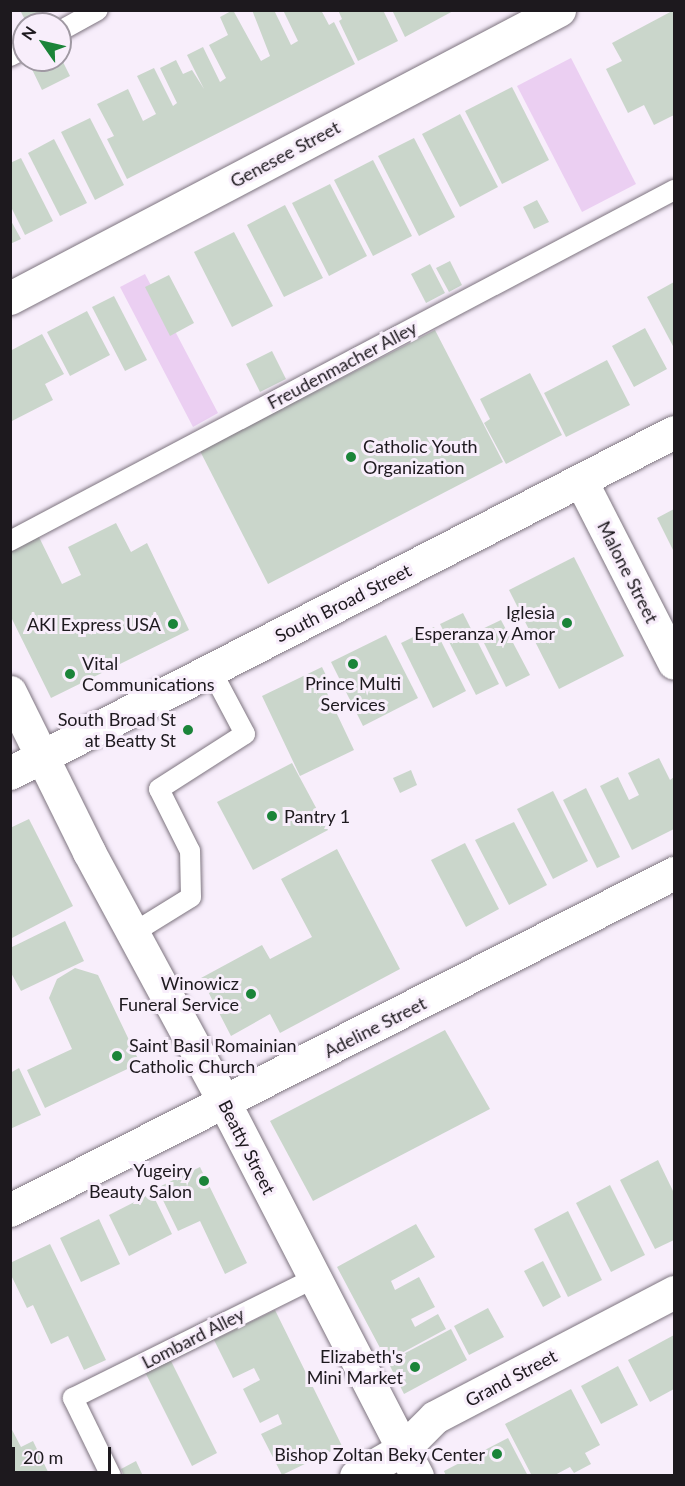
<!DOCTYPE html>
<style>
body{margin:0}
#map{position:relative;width:685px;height:1486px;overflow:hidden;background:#f8eefb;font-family:Lato,sans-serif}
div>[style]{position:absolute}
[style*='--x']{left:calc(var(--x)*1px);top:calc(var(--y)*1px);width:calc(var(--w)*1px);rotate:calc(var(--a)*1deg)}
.green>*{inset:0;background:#ebcff2}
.building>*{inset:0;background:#cad6cb}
.roads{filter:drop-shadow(0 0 2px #7e7580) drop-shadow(0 0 2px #7e7580)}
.lane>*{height:20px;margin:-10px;padding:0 10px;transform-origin:10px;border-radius:10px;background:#fff}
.street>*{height:33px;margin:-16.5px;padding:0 16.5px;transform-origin:16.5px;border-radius:16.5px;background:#fff}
.primary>*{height:33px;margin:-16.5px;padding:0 16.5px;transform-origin:16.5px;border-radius:16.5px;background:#fff}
.dots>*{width:16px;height:16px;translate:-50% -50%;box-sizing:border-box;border:3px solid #f8eefb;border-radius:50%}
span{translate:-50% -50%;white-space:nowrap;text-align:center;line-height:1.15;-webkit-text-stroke:6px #f8eefb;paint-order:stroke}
.street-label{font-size:18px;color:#1d191e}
.poi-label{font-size:18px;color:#1d191e}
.left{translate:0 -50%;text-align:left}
.right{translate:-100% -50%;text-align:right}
.frame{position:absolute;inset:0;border:12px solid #1d191e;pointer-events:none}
.north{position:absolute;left:12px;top:12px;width:60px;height:60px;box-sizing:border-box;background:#f8eefb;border:2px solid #a099a3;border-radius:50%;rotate:304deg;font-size:16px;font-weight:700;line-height:24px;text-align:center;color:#1d191e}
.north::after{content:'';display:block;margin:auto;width:21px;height:27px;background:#1b8439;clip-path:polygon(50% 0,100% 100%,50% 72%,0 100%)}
.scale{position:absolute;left:12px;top:1447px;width:99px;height:27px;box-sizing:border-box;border:3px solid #1d191e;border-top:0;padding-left:8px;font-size:18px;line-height:21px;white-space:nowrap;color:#1d191e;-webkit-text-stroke:4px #f8eefb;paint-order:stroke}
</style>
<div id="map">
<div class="green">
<div style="clip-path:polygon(571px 58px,636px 184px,582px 212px,517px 86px)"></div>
<div style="clip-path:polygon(145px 274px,218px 413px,193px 427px,120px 287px)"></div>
</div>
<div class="building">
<div style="clip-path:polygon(20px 10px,39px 10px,43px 18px,27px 24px)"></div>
<div style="clip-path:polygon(233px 10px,261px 61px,270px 56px,252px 10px,274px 10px,291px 45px,298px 41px,283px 10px,321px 10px,329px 25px,334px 22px,355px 64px,127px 179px,107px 139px,114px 136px,97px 104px,128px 89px,143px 121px,156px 114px,137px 76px,154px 68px,173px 106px,177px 103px,160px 68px,176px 60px,183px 74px,192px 70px,204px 89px,187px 55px,203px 47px,220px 82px,226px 78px,209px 45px,228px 35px,220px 17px)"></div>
<div style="clip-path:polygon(338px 10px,383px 10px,398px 41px,358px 61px,339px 21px,342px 19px)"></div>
<div style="clip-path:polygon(392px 10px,455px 10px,405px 37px)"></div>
<div style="clip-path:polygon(674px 10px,674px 115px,654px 125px,644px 105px,628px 113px,606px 69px,622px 61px,612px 43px)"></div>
<div style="clip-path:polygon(60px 56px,70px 76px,42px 90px,28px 61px,60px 60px)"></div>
<div style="clip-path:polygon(512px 87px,549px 160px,502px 184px,465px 111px)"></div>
<div style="clip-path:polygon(460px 114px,498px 187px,460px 207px,422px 134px)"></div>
<div style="clip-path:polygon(90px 118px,124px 185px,95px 200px,61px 132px)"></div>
<div style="clip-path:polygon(414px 138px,455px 217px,419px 236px,378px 156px)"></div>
<div style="clip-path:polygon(54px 139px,87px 203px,60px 216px,28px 153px)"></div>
<div style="clip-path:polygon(21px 158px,53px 221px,25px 235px,10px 205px,10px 163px)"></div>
<div style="clip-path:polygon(373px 160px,412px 236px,373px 256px,334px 180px)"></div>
<div style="clip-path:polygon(330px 184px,367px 256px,329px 276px,292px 203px)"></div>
<div style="clip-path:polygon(537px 200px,549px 222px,534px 229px,523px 207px)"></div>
<div style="clip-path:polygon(285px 205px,323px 278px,284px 297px,247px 225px)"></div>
<div style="clip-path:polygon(10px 219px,21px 239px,10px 244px)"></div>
<div style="clip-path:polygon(234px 232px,273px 306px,232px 327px,194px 252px)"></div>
<div style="clip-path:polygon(450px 261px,462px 285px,449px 292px,436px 268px)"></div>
<div style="clip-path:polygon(430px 264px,445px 293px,426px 303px,411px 274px)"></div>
<div style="clip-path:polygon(169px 275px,194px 323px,170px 336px,145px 287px)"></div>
<div style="clip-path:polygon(674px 282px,674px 348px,647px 297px)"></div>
<div style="clip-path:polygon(114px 296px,147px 360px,125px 371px,92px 307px)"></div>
<div style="clip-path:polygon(87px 311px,110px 355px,70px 376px,47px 332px)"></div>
<div style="clip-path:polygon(645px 328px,667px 369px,634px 387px,612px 346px)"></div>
<div style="clip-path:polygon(435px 330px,503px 462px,268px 584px,200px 451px)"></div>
<div style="clip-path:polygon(42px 334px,64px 374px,45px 384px,53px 400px,10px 422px,10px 351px)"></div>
<div style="clip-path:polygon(272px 351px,286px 379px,260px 392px,246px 364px)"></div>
<div style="clip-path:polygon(607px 360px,630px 405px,566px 437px,544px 393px)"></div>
<div style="clip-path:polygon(530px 373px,562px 435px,506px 464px,484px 423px,490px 419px,480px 399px)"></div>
<div style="clip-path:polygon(674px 509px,674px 552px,657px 518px)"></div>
<div style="clip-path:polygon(116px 523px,131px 552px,147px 543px,189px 630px,51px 698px,10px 615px,10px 549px,38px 535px,62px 584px,81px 575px,68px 547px)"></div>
<div style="clip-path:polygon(574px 557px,624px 656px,559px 689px,509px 590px)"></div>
<div style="clip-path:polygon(463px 613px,499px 684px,476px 695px,440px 624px)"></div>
<div style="clip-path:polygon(501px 620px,530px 675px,506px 687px,478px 631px)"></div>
<div style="clip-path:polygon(434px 627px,466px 691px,433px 708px,401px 643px)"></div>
<div style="clip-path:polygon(386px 635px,418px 698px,363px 726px,331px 662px)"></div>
<div style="clip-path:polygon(322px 667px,333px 690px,327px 693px,354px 750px,300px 776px,262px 696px)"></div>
<div style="clip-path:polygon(659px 758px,670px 780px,674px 777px,674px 829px,632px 850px,600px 786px,618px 777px,629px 800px,639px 795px,628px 773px)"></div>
<div style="clip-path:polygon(292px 763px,328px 830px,253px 870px,217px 802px)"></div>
<div style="clip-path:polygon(411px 770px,417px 785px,400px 793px,393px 778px)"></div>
<div style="clip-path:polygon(586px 788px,620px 857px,597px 868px,563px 800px)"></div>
<div style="clip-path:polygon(553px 791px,588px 861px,553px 879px,517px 809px)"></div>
<div style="clip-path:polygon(29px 819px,73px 906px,10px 939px,10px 828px)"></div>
<div style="clip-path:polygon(514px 822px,547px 885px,509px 905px,475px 840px)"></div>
<div style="clip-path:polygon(465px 843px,499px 909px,466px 927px,431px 860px)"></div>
<div style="clip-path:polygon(337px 849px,400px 969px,280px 1033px,270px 1014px,231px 1036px,201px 978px,262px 945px,270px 959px,312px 937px,281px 879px)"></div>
<div style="clip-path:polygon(65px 921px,84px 961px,21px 991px,10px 971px,10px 948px)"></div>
<div style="clip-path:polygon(75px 968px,98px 975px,140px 1063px,45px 1108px,27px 1070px,72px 1049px,49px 998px,57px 979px)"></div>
<div style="clip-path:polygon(445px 1030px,490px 1109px,313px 1201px,270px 1121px)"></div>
<div style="clip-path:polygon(19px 1068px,41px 1115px,10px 1129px,10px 1073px)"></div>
<div style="clip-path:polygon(658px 1160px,674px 1193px,674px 1240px,655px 1249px,620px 1180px)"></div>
<div style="clip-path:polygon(200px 1167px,247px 1263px,225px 1274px,200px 1221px,178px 1231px,157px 1188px)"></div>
<div style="clip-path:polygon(610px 1185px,645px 1255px,611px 1272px,576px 1203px)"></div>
<div style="clip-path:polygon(152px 1193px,172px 1234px,129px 1256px,109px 1215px)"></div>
<div style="clip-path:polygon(568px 1211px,602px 1280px,568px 1297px,534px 1229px)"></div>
<div style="clip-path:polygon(99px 1219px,120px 1264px,81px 1282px,60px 1238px)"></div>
<div style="clip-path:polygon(416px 1224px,435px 1257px,391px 1281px,395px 1290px,419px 1277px,435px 1307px,411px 1319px,415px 1327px,438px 1314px,446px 1329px,387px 1361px,337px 1267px)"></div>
<div style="clip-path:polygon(50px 1244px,106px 1360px,84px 1370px,68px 1336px,51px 1344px,33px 1305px,27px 1308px,10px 1273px,10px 1263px)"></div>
<div style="clip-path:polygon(543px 1261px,561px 1297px,543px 1307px,524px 1271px)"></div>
<div style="clip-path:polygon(488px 1308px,504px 1337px,469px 1355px,454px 1326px)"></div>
<div style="clip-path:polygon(275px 1310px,342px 1446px,282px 1475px,261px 1434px,282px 1424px,278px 1414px,260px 1423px,243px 1389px,260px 1380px,254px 1368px,233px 1378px,214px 1340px)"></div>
<div style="clip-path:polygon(451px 1329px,467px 1360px,404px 1394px,388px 1362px)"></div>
<div style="clip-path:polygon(674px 1335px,674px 1389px,650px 1402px,628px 1360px)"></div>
<div style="clip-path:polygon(170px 1359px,217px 1453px,192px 1466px,145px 1372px)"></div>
<div style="clip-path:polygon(618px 1366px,638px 1405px,601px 1424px,581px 1386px)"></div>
<div style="clip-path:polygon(571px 1389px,600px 1445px,585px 1453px,591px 1464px,574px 1473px,570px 1467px,553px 1476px,532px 1476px,505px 1424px)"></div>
<div style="clip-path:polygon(10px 1426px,21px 1447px,33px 1441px,50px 1476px,10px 1476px)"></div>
<div style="clip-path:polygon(508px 1438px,528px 1476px,446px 1476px,444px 1471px)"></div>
<div style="clip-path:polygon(136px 1461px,143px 1476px,124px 1476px,121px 1469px)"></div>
</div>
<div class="roads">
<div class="lane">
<div style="--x:60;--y:31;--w:43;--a:-28.9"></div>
<div style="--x:10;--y:56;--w:16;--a:-27"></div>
<div style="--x:10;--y:541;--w:751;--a:-27.86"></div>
<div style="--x:133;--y:933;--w:68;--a:-31.8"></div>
<div style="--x:191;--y:897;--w:46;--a:-91.2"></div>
<div style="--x:190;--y:851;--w:69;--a:-116.6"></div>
<div style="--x:159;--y:789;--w:102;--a:-32.6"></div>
<div style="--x:245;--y:734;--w:72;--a:-118"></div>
<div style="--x:111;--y:1476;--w:87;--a:-116"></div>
<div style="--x:73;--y:1398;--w:268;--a:-26.4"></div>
</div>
<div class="street">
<div style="--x:10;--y:298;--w:620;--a:-27.68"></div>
<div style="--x:581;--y:481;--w:204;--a:62.9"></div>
<div style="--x:10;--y:692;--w:178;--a:63.7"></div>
<div style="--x:89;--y:852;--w:286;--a:61.6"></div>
<div style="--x:225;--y:1104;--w:419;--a:62.7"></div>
<div style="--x:10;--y:1210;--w:745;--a:-26.91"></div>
<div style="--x:356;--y:1476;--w:54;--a:-29.9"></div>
<div style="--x:403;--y:1449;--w:45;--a:-45"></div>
<div style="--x:435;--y:1417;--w:270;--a:-27.6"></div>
</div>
<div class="primary">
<div style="--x:10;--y:773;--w:746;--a:-27.18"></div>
</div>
</div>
<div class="dots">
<div style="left:351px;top:457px;background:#1b8439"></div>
<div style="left:567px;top:623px;background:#1b8439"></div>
<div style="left:173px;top:624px;background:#1b8439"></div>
<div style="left:353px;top:664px;background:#1b8439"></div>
<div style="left:70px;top:674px;background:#1b8439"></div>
<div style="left:188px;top:730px;background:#1b8439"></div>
<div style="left:272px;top:816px;background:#1b8439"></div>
<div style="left:251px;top:994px;background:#1b8439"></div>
<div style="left:117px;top:1056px;background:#1b8439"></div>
<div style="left:204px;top:1181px;background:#1b8439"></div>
<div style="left:415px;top:1367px;background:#1b8439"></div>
<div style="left:497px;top:1454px;background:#1b8439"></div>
</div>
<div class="street-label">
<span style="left:285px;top:154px;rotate:-28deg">Genesee Street</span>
<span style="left:342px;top:365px;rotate:-28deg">Freudenmacher Alley</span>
<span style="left:628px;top:572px;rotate:63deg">Malone Street</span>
<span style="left:343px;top:603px;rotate:-27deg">South Broad Street</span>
<span style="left:375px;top:1027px;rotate:-27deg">Adeline Street</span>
<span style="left:247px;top:1147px;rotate:63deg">Beatty Street</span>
<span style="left:193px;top:1338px;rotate:-27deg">Lombard Alley</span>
<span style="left:511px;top:1378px;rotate:-28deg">Grand Street</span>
</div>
<div class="poi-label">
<span class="left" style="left:363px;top:457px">Catholic Youth<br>Organization</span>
<span class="right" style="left:555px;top:623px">Iglesia<br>Esperanza y Amor</span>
<span class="right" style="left:161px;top:624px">AKI Express USA</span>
<span class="left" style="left:82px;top:674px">Vital<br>Communications</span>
<span style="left:353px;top:694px">Prince Multi<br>Services</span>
<span class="right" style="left:176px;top:730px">South Broad St<br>at Beatty St</span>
<span class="left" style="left:284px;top:816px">Pantry 1</span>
<span class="right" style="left:239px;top:994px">Winowicz<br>Funeral Service</span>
<span class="left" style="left:129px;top:1056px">Saint Basil Romainian<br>Catholic Church</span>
<span class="right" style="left:192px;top:1181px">Yugeiry<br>Beauty Salon</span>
<span class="right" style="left:403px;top:1367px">Elizabeth's<br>Mini Market</span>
<span class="right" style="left:485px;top:1454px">Bishop Zoltan Beky Center</span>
</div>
<div class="frame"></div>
<div class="north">N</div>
<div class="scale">20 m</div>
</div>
